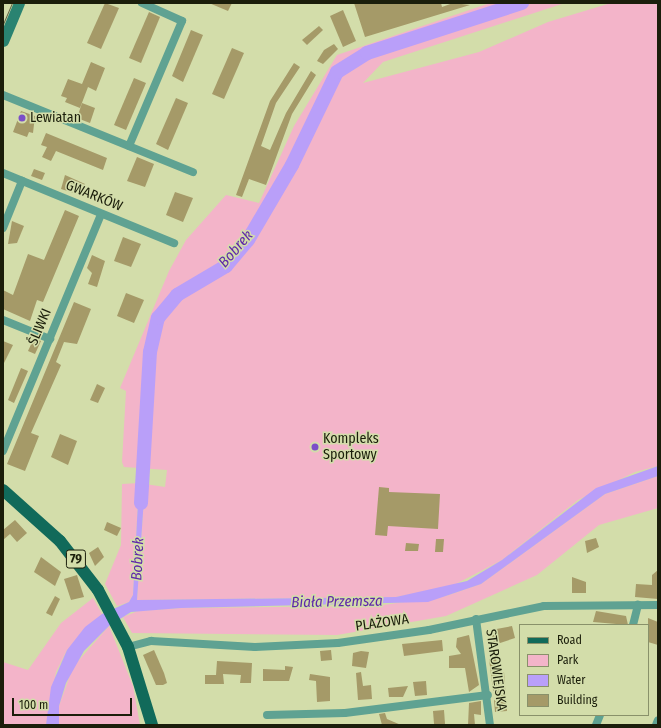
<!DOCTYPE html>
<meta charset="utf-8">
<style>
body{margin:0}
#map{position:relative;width:661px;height:728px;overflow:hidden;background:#d3ddaa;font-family:"Fira Sans Condensed",sans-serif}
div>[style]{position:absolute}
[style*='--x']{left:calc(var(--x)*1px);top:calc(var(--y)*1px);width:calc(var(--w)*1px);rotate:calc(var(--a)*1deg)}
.green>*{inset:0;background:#f3b4c9}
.water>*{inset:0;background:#b99ff9}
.river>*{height:14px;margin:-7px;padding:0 7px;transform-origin:7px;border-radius:7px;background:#b99ff9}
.building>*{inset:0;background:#a59a68}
.street>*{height:8px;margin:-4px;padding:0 4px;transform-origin:4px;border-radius:4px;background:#5fa292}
.secondary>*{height:11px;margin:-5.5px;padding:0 5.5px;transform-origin:5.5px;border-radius:5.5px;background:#2a8371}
.primary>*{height:12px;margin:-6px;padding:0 6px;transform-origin:6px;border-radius:6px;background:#116a5a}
.tram>*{height:1px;margin:-0.5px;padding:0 0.5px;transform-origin:0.5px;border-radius:0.5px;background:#606546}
.dots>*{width:11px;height:11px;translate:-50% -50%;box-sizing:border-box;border:2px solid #d3ddaa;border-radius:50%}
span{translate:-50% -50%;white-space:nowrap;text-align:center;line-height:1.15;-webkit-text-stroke:3px #d3ddaa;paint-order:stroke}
.shield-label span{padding:1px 3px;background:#d3ddaa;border:1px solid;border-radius:3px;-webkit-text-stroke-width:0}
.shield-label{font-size:13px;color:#1b1e0b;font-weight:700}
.poi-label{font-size:14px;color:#1b1e0b}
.left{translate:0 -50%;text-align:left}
.street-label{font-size:14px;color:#1b1e0b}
.water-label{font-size:15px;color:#5f27aa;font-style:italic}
.frame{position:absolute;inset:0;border:4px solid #1b1e0b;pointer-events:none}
.legend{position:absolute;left:519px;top:624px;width:130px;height:92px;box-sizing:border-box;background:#d3ddaa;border:1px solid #89916a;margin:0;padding:5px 7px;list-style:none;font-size:12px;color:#1b1e0b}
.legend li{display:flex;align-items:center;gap:8px;height:20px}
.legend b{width:20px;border:1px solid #89916a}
.scale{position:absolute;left:12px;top:698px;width:120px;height:18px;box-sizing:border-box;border:2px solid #1b1e0b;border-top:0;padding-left:5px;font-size:12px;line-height:14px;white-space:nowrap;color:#1b1e0b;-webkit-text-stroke:3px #d3ddaa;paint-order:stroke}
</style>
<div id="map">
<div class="green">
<div style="clip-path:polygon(490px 3px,565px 3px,383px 62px,363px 83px,479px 52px,548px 22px,611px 3px,658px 3px,658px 466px,635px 472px,578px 500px,502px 560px,450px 587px,396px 597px,137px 600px,145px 484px,165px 487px,167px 470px,124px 467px,122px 462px,126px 391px,120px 388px,169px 271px,186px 240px,226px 195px,259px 203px,294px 126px,337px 55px)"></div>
<div style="clip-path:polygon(658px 476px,658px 508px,599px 525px,537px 575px,446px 616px,337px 635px,132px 633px,123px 617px,138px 611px,181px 608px,376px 606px,446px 596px,481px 584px,605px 494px)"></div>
<div style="clip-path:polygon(139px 483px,133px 595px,129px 602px,117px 606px,105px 584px,121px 545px,122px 484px)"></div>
<div style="clip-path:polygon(93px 598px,102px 614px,67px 650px,56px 672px,46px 725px,3px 725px,3px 662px,28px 670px,61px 623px)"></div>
<div style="clip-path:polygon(109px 626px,133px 686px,140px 725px,59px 725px,59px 706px,73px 667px)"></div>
</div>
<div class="water">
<div style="clip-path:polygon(658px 466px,658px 476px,605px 494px,481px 584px,428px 602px,181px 608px,131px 612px,109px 626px,84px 651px,66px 683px,59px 706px,59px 725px,46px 725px,51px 687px,67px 650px,85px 627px,102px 614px,129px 602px,133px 595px,139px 483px,145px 484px,137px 600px,396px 597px,467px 581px,502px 560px,596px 488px)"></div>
</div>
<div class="river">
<div style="--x:141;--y:503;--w:151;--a:-86.6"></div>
<div style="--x:150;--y:352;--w:35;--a:-77"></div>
<div style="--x:158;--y:318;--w:30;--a:-50"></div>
<div style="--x:177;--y:295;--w:57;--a:-30.6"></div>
<div style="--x:226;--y:266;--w:34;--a:-50"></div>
<div style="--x:248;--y:240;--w:87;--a:-59.6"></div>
<div style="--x:292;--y:165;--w:103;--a:-64.2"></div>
<div style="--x:337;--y:72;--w:36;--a:-32"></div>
<div style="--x:367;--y:53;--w:163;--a:-17.9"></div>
</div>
<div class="building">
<div style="clip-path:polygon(105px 3px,119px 8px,101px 49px,87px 43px)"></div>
<div style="clip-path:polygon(209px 3px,232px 3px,228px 11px)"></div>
<div style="clip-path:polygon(354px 3px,441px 3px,442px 7px,453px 3px,470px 5px,365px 37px)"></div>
<div style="clip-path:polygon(343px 10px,356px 41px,343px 47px,330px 16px)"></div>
<div style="clip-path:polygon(149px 12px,160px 17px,141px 63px,129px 58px)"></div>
<div style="clip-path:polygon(319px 26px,323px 30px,307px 45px,302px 40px)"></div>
<div style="clip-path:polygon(191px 30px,203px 35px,183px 82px,172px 76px)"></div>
<div style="clip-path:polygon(334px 44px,338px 49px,323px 64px,317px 61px,324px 50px)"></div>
<div style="clip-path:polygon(232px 48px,244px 53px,224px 99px,212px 94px)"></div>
<div style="clip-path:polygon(91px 62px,105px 68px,96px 91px,88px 87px,80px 108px,65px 102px,67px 98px,61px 96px,68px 79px,82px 84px)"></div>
<div style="clip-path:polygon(294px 63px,300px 67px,276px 103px,261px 146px,270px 150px,286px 113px,311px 71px,316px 75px,292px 114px,266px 185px,249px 179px,242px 197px,236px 195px,270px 101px)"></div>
<div style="clip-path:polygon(134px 78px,146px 83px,126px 130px,114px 125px)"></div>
<div style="clip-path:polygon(176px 98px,188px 103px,168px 150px,156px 144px)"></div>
<div style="clip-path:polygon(82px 103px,95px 108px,90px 123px,77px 118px)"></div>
<div style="clip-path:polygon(21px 111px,35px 116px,33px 133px,29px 132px,27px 137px,13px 132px)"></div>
<div style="clip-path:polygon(46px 133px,107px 158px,103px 170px,56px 151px,51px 161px,42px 157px,47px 147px,41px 145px)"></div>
<div style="clip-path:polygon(137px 157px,154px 164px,145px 187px,127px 181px)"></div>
<div style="clip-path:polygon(34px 169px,45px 173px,42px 180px,31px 176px)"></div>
<div style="clip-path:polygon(65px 175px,85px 184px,81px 195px,61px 189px)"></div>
<div style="clip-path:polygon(175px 192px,193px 198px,183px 222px,166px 215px)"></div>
<div style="clip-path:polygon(65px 210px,79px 216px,43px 302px,37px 300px,30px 321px,3px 309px,3px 290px,13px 295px,28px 254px,44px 260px)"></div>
<div style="clip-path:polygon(12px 221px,24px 226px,17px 243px,8px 244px)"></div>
<div style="clip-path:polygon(123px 237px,141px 244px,131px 267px,114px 261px)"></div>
<div style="clip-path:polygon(92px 255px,105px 261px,97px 287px,88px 284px,92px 273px,87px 268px)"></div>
<div style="clip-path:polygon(126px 293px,144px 300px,134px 323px,117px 316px)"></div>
<div style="clip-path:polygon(74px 302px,91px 309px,77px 344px,64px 342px,56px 362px,61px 365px,31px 433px,39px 436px,25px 471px,7px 464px)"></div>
<div style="clip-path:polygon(34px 338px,41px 341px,35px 354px,28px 351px)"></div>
<div style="clip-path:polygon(3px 341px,13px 345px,3px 365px)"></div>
<div style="clip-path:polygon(21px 368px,28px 371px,14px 403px,8px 400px)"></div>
<div style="clip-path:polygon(97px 384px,105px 388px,98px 403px,90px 400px)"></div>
<div style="clip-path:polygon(60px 434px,77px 441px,68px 465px,51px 457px)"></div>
<div style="clip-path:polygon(379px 487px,389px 488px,389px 492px,440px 494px,438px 529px,388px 526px,387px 536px,375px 535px)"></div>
<div style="clip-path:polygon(15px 520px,27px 533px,17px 542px,10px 534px,3px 540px,3px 530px)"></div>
<div style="clip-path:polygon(107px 522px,121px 528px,117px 536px,104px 530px)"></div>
<div style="clip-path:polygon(596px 538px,599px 547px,587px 553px,585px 541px)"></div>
<div style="clip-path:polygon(436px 539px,444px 539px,443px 552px,435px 552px)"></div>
<div style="clip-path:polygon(406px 543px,419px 544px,418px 551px,405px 551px)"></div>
<div style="clip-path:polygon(98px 547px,104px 557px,95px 566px,89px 553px)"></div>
<div style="clip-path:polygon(41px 557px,61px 572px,55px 586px,34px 572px)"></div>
<div style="clip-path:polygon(658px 570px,658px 599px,635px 597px,636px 584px,652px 585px,652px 575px)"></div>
<div style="clip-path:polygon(77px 575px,84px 597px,71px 600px,64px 579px)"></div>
<div style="clip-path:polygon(572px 577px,586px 582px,586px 593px,572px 593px)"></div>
<div style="clip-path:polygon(55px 596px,60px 599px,52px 616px,46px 613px)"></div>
<div style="clip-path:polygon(596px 611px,626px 616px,628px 625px,593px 622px)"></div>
<div style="clip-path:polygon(648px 618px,658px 622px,658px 645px,648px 642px)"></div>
<div style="clip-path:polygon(512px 626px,515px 638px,494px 645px,491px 630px)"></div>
<div style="clip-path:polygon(469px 635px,479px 685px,469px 692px,465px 668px,449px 668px,449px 656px,461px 654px,456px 647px,457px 638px)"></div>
<div style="clip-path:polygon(442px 640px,443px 651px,404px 656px,402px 644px)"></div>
<div style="clip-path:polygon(154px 650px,164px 673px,167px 683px,163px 685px,156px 685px,143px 655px)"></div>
<div style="clip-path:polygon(331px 650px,332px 660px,321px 661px,320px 651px)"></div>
<div style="clip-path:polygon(361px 651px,369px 652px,366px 668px,352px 666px,353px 653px)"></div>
<div style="clip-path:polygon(496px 658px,498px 673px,504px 672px,507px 711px,495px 712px,494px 700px,502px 699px,493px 690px,489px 659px)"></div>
<div style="clip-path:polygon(217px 661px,252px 663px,251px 683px,240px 683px,241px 675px,223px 674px,224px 684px,205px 684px,205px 675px,216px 675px)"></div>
<div style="clip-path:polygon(285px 666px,293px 667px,289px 681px,263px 681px,263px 669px,285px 670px)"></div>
<div style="clip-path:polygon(361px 672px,363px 686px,371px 685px,372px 699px,358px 700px,356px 673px)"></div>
<div style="clip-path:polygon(310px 674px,330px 677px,330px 701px,317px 702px,316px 681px,309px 680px)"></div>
<div style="clip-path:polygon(426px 681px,427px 695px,415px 696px,413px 682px)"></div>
<div style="clip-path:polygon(408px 686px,403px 697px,389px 697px,388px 688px)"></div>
<div style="clip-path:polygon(481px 701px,481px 715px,474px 714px,475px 725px,468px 725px,469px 703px)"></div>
<div style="clip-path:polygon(444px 710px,445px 724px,434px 724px,433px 711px)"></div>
<div style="clip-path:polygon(385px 713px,387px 719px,401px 725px,382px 725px,379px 714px)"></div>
</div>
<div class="street">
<div style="--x:3;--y:95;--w:205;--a:22.1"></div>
<div style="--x:129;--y:146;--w:136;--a:-67"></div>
<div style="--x:182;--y:21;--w:44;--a:-155.8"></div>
<div style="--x:3;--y:173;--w:185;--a:22.3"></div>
<div style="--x:3;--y:228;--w:51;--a:-68"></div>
<div style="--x:3;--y:320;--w:51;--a:22"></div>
<div style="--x:3;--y:451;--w:256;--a:-67.5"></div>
<div style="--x:476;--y:619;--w:107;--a:82.5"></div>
<div style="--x:633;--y:625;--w:21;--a:-76"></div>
<div style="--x:128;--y:647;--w:24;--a:-15"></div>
<div style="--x:151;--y:641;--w:104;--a:3.3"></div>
<div style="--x:255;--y:647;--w:83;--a:-2.8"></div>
<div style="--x:338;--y:643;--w:92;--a:-8.1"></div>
<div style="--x:429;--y:630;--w:117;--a:-11.8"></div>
<div style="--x:544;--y:606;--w:114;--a:-0.5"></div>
<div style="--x:267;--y:715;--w:78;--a:-1.5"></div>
<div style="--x:345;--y:713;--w:144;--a:-7.2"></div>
<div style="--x:596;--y:725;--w:11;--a:-68"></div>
<div style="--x:656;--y:725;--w:5;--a:-68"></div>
</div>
<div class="secondary">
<div style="--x:3;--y:41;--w:41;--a:-67.2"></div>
</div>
<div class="primary">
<div style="--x:3;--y:490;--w:76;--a:41.8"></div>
<div style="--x:60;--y:541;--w:62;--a:52.2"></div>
<div style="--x:98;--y:590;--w:64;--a:62.2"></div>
<div style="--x:128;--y:647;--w:82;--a:72.9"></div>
</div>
<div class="tram">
<div style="--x:3;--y:24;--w:23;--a:-67"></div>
</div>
<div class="dots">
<div style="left:22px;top:118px;background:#7b4fc8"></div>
<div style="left:315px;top:447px;background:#7b4fc8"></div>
</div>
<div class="shield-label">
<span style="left:76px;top:559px">79</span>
</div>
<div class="poi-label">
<span class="left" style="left:30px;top:118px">Lewiatan</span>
<span class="left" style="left:323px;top:447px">Kompleks<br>Sportowy</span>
</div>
<div class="street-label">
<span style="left:94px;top:196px;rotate:22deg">GWARKÓW</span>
<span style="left:40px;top:327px;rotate:-67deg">ŚLIWKI</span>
<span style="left:382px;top:623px;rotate:-8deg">PLAŻOWA</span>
<span style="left:496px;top:670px;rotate:82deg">STAROWIEJSKA</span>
</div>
<div class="water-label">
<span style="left:236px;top:249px;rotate:-49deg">Bobrek</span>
<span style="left:138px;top:559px;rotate:-87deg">Bobrek</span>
<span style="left:337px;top:602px;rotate:-1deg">Biała Przemsza</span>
</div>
<div class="frame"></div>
<ul class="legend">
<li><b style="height:5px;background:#116a5a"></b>Road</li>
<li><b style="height:11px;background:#f3b4c9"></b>Park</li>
<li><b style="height:11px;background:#b99ff9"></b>Water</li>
<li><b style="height:11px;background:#a59a68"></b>Building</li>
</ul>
<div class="scale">100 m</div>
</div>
